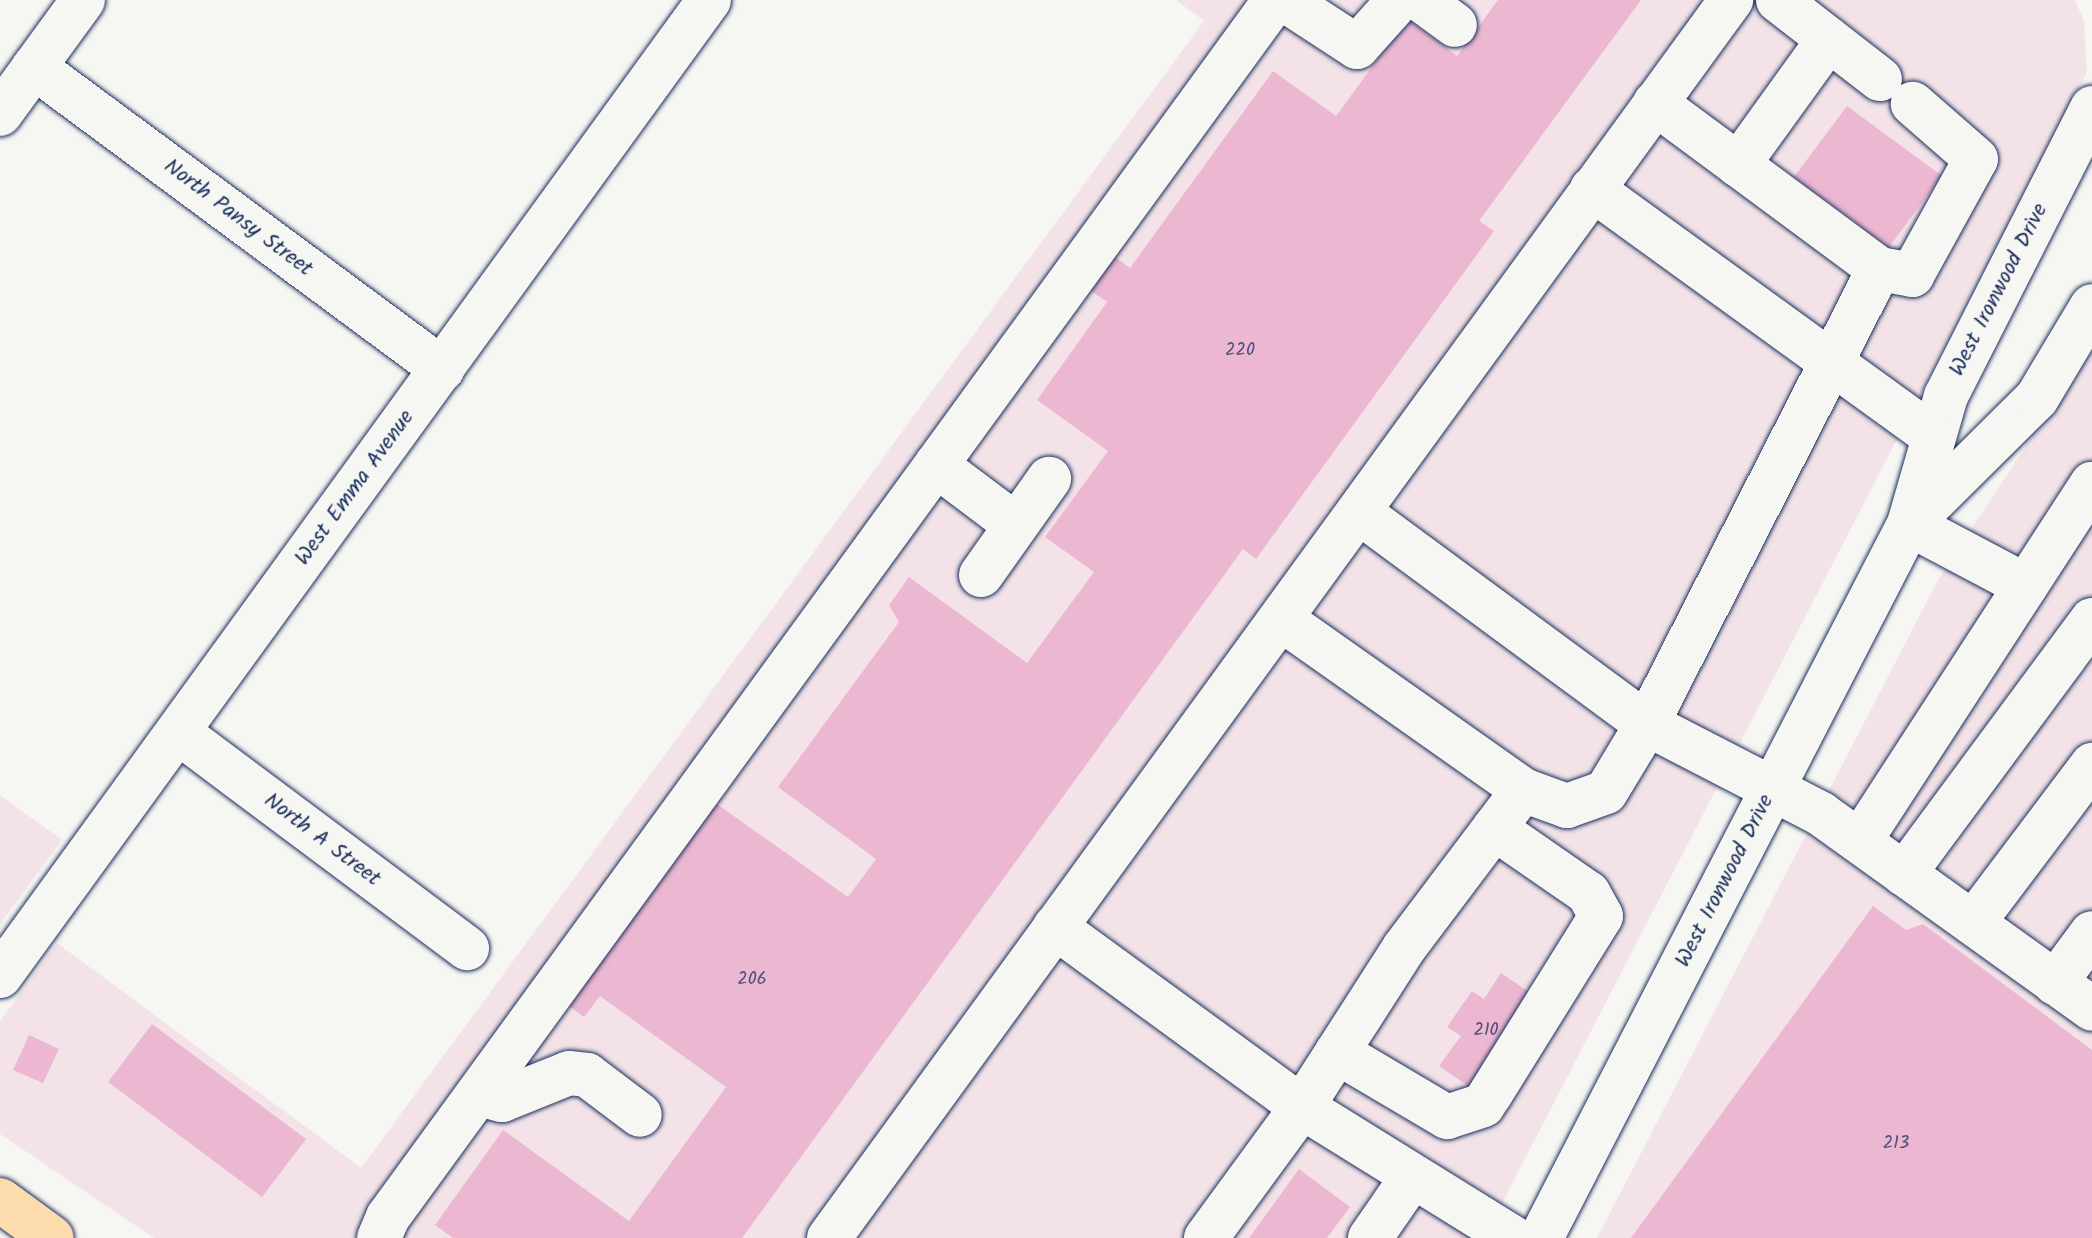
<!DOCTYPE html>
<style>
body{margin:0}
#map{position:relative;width:2092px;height:1238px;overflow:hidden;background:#f6f6f2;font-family:Kalam,sans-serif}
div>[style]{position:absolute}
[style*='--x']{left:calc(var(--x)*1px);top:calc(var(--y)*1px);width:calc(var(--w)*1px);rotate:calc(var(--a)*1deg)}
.built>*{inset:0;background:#f3e3e8}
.building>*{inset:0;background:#ecb7d1}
.roads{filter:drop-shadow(0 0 2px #1b2f5e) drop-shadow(0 0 2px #1b2f5e)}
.minor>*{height:44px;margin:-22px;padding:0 22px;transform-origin:22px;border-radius:22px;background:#f6f6f2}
.major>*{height:44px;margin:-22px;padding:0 22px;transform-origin:22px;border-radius:22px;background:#fcdcac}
span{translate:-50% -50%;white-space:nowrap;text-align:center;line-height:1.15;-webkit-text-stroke:6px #f6f6f2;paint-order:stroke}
.number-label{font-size:18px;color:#4f517b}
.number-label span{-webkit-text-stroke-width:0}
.street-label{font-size:22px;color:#1b2f5e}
</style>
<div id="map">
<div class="built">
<div style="clip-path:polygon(1176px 0,2075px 0,2084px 21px,2087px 72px,1484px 1238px,154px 1238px,0 1134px,0 1021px,57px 943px,361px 1168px,1204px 21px)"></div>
<div style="clip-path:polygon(2092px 344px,2092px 1238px,1597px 1238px,1937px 582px)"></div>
<div style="clip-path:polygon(0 795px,62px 840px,0 924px)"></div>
</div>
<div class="building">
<div style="clip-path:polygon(1498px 0,1641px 0,1479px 221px,1494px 231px,1256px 559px,1243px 549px,742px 1238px,453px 1238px,435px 1225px,503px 1130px,629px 1221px,726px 1087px,600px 996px,584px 1017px,561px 1000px,707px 797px,848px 897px,876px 859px,778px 787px,899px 622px,889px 605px,909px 577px,1027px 663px,1094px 572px,1045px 537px,1108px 451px,1037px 400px,1107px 302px,1075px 279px,1100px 246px,1130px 268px,1273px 71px,1336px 116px,1407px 19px,1457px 56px)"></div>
<div style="clip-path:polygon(1847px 106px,1942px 176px,1889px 247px,1794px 177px)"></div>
<div style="clip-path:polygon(1873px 906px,1906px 930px,1923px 924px,2092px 1050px,2092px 1238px,1631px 1238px)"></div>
<div style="clip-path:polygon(1501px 973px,1541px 1000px,1477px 1092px,1439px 1066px,1461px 1036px,1447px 1027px,1472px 991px,1484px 999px)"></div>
<div style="clip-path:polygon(152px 1024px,306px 1139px,262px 1197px,108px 1082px)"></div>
<div style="clip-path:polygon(29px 1035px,59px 1049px,43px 1083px,13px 1070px)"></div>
<div style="clip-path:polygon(1299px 1169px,1350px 1207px,1327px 1238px,1249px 1238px)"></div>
</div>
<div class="roads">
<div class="minor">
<div style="--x:1285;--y:0;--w:86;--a:33.1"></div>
<div style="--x:1357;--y:47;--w:63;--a:-48.2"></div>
<div style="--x:1421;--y:0;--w:42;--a:36.3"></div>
<div style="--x:1778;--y:0;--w:129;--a:37.8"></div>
<div style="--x:34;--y:67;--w:508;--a:36.51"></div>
<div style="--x:1655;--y:103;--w:279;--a:36.5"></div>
<div style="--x:1879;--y:269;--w:34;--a:10"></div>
<div style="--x:1912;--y:275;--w:132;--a:-61.1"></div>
<div style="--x:1976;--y:159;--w:84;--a:-138.9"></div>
<div style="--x:0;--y:114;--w:141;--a:-53.9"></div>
<div style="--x:1738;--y:165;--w:155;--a:-54.2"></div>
<div style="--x:1592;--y:189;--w:422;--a:35.9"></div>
<div style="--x:936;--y:465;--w:100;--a:36.9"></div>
<div style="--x:1359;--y:512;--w:358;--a:36.4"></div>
<div style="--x:1647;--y:724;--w:196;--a:27.3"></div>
<div style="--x:1821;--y:814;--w:334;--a:35.7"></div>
<div style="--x:1911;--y:523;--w:177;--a:-44.8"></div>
<div style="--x:2037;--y:398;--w:107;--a:-59.1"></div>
<div style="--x:1909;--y:524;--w:132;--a:27.9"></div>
<div style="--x:981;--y:575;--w:118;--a:-54.7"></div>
<div style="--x:1281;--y:619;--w:296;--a:35.2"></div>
<div style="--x:1523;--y:790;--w:47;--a:20"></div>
<div style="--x:1567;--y:806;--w:41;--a:-19.7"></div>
<div style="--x:1606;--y:792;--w:79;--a:-58.9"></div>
<div style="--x:1647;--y:724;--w:511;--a:-62.98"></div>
<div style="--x:178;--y:732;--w:361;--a:36.8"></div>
<div style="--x:1860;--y:841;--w:426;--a:-57"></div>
<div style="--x:1904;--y:874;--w:316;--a:-53.5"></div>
<div style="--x:1973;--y:923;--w:198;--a:-53"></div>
<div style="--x:1055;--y:927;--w:306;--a:36.1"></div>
<div style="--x:1302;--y:1107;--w:248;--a:31.8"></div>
<div style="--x:0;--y:976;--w:1206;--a:-54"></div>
<div style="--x:2055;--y:983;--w:62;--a:-53.5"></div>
<div style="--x:1337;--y:1052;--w:128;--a:30.6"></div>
<div style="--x:1447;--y:1117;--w:38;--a:-18"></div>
<div style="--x:1483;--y:1105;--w:14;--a:-56"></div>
<div style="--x:1491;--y:1093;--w:208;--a:-58.1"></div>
<div style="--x:1601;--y:916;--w:26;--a:-119"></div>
<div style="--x:1588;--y:893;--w:114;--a:-145.3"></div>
<div style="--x:478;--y:1094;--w:25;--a:14"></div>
<div style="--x:502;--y:1100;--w:72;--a:-21.9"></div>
<div style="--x:569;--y:1073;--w:18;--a:6"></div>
<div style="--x:587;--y:1075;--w:66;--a:37"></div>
<div style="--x:379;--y:1238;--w:23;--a:-67"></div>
<div style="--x:388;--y:1217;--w:1506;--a:-53.91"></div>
<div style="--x:829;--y:1238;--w:1532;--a:-53.92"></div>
<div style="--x:1206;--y:1238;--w:162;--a:-53.8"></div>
<div style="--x:1302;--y:1107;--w:189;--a:-57.3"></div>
<div style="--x:1404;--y:948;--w:198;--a:-53"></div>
<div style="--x:1370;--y:1238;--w:75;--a:-55.3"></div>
<div style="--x:1541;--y:1238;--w:803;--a:-62.73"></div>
<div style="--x:1909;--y:524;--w:133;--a:-73.9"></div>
<div style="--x:1946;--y:396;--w:323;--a:-63.1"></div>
</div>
<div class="major">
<div style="--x:0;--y:1200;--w:64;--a:36.2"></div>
</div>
</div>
<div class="number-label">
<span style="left:1240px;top:351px">220</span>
<span style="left:752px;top:980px">206</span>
<span style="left:1486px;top:1031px">210</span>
<span style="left:1896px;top:1144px">213</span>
</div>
<div class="street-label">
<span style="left:238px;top:218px;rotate:37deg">North Pansy Street</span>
<span style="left:1999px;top:290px;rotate:-63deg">West Ironwood Drive</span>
<span style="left:355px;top:488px;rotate:-54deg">West Emma Avenue</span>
<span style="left:322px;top:840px;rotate:37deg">North A Street</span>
<span style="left:1725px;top:881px;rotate:-63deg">West Ironwood Drive</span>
</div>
</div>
